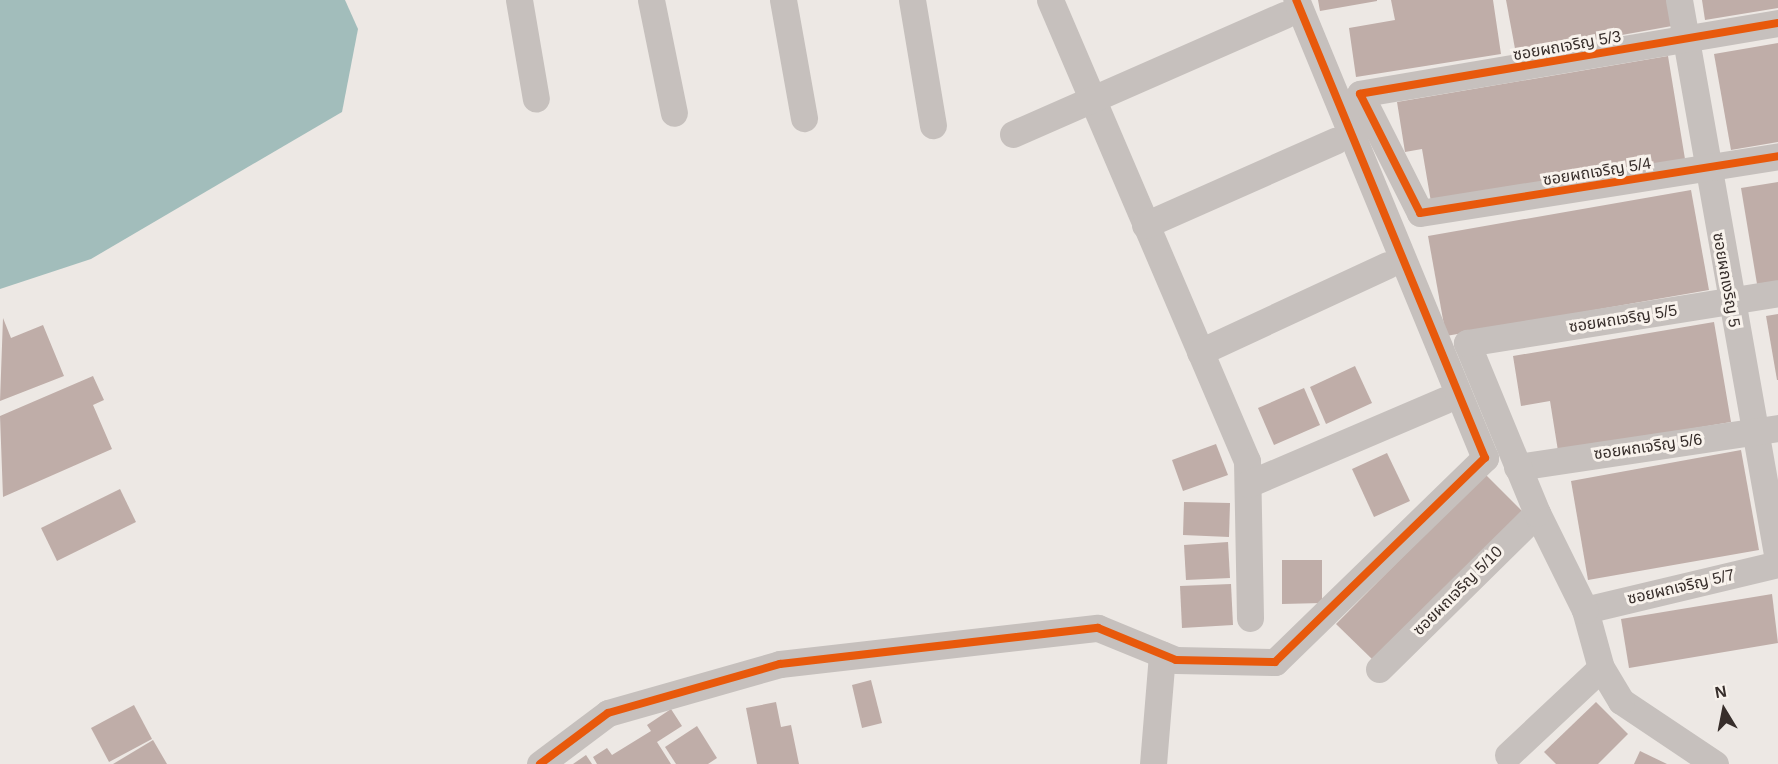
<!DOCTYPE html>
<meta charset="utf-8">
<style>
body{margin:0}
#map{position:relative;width:1778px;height:764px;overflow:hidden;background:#ede8e4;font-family:Helvetica,"Noto Sans Thai",sans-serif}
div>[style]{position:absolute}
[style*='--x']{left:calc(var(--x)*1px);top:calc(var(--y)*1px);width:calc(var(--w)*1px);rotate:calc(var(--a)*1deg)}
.water>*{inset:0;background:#a2bdbb}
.building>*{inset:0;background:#bfada8}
.street>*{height:27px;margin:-13.5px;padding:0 13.5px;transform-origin:13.5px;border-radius:13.5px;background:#c6c0bd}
.cycleway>*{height:8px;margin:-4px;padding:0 4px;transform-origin:4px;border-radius:4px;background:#e8590c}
span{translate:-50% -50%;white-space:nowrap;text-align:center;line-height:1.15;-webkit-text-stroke:6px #f8f2ec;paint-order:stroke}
.street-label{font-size:16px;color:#372e2b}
.north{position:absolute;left:1694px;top:680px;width:60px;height:60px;-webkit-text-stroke:4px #f8f2ec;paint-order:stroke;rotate:350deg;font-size:16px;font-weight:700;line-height:24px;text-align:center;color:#372e2b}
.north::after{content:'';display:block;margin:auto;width:21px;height:27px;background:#372e2b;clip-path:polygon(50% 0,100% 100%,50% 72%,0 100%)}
</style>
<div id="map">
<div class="water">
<div style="clip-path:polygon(0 0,345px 0,358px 29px,342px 112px,91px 259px,0 289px)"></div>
</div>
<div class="building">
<div style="clip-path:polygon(1318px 0,1377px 0,1377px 1px,1320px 11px)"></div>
<div style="clip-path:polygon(1391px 0,1493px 0,1501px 54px,1356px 77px,1349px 28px,1395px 20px)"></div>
<div style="clip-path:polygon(1506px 0,1668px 0,1672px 26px,1516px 54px)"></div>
<div style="clip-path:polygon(1702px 0,1778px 0,1778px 8px,1705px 20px)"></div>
<div style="clip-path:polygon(1778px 43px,1778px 142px,1731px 150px,1714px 54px)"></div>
<div style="clip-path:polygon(1668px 56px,1685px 159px,1431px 202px,1422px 149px,1405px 152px,1397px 102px)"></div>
<div style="clip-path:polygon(1778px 182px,1778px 281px,1757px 284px,1741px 188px)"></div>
<div style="clip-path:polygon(1691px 190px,1709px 290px,1446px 336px,1428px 236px)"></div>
<div style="clip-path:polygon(1778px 314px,1778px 380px,1777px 380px,1766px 316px)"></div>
<div style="clip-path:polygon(3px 318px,11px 338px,43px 325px,64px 376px,0 401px)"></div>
<div style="clip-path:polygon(1714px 322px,1731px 422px,1558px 451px,1550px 401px,1521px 406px,1513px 356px)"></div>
<div style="clip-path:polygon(1355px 366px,1372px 403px,1326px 424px,1310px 387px)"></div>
<div style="clip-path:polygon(93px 376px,104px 400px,93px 405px,112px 449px,3px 497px,0 416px)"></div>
<div style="clip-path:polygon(1304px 388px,1320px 425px,1274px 445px,1258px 408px)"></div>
<div style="clip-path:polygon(1216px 444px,1228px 475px,1183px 491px,1172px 460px)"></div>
<div style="clip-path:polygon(1741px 450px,1759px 550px,1588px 580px,1571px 481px)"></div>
<div style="clip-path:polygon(1387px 453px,1410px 501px,1374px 517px,1352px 469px)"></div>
<div style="clip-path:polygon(1485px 474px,1523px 512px,1374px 661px,1336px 624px)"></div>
<div style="clip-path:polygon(120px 489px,136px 522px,57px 561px,41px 528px)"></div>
<div style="clip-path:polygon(1184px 502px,1230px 503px,1229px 537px,1183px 535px)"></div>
<div style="clip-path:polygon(1228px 542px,1230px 578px,1186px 580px,1184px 545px)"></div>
<div style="clip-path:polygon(1282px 560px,1322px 560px,1322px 603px,1282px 604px)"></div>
<div style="clip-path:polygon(1231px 584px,1233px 625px,1182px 628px,1180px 586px)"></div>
<div style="clip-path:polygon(1772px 594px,1778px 643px,1629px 668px,1621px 619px)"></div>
<div style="clip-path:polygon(871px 680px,882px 723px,862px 728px,852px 685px)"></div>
<div style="clip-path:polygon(776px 702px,781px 727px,791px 725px,799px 764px,757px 764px,746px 708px)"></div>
<div style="clip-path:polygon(1596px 702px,1628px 734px,1598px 764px,1556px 764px,1544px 752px)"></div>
<div style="clip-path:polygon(134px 705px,152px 739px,109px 762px,91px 728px)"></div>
<div style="clip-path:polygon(671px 709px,682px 726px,657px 742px,671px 764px,597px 764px,593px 757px,607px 748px,612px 755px,651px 731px,647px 725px)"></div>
<div style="clip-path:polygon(697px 726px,717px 758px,708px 764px,676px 764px,665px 747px)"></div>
<div style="clip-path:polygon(153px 740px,167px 764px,113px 764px)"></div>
<div style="clip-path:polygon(1640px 751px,1667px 764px,1634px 764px)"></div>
<div style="clip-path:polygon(586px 755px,592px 764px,573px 764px)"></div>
</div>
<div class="street">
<div style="--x:519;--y:0;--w:100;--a:80.3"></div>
<div style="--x:651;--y:0;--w:115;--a:78.5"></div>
<div style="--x:783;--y:0;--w:120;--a:79.9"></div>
<div style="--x:912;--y:0;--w:127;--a:80.5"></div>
<div style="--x:1050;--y:0;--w:501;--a:66.86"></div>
<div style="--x:1247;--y:461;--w:157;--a:88.9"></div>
<div style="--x:1679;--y:0;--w:569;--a:79.97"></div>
<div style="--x:1778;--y:23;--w:424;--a:170.4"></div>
<div style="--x:1360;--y:94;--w:133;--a:63.2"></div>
<div style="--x:1420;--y:213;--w:363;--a:-9"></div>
<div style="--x:1013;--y:134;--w:296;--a:-23.7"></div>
<div style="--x:1145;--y:225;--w:208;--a:-23.9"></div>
<div style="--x:1200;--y:352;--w:206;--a:-24.9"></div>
<div style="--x:1517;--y:467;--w:264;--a:-8.5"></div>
<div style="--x:1248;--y:484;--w:214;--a:-23.1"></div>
<div style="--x:1585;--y:610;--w:198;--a:-13.4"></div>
<div style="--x:1379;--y:669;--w:222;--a:-44.6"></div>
<div style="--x:1508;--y:755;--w:127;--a:-43.1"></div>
<div style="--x:540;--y:764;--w:85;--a:-36.9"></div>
<div style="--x:608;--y:713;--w:179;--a:-15.9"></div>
<div style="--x:780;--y:664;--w:320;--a:-6.5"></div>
<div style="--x:1098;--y:628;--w:84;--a:22.3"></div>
<div style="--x:1176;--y:660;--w:99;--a:1.2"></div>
<div style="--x:1275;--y:662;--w:293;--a:-44.2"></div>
<div style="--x:1485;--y:458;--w:495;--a:-112.4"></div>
<div style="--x:1153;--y:764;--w:110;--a:-85.3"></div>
<div style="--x:1715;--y:764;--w:113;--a:-146.2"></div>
<div style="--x:1621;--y:701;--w:39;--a:-121"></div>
<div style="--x:1601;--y:668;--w:60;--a:-105.4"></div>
<div style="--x:1585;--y:610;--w:108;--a:-116.3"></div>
<div style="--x:1537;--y:513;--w:184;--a:-112.4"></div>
<div style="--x:1467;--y:343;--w:315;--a:-9.1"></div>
</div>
<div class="cycleway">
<div style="--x:1778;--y:23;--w:424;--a:170.4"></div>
<div style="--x:1360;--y:94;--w:133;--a:63.2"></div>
<div style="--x:1420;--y:213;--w:363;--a:-9"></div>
<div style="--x:540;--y:764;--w:85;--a:-36.9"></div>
<div style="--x:608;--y:713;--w:179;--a:-15.9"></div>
<div style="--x:780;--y:664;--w:320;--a:-6.5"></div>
<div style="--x:1098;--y:628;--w:84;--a:22.3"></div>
<div style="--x:1176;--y:660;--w:99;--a:1.2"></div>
<div style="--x:1275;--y:662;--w:293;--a:-44.2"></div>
<div style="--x:1485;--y:458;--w:495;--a:-112.4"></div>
</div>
<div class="street-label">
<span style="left:1567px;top:46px;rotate:-10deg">ซอยผถเจริญ 5/3</span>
<span style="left:1597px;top:172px;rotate:-9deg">ซอยผถเจริญ 5/4</span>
<span style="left:1726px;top:280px;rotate:80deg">ซอยผถเงริญ 5</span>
<span style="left:1623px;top:319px;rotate:-9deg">ซอยผถเจริญ 5/5</span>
<span style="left:1648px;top:447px;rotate:-8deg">ซอยผถเจริญ 5/6</span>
<span style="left:1681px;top:587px;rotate:-13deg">ซอยผถเจริญ 5/7</span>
<span style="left:1458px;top:591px;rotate:-45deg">ซอยผถเจริญ 5/10</span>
</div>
<div class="north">N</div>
</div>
